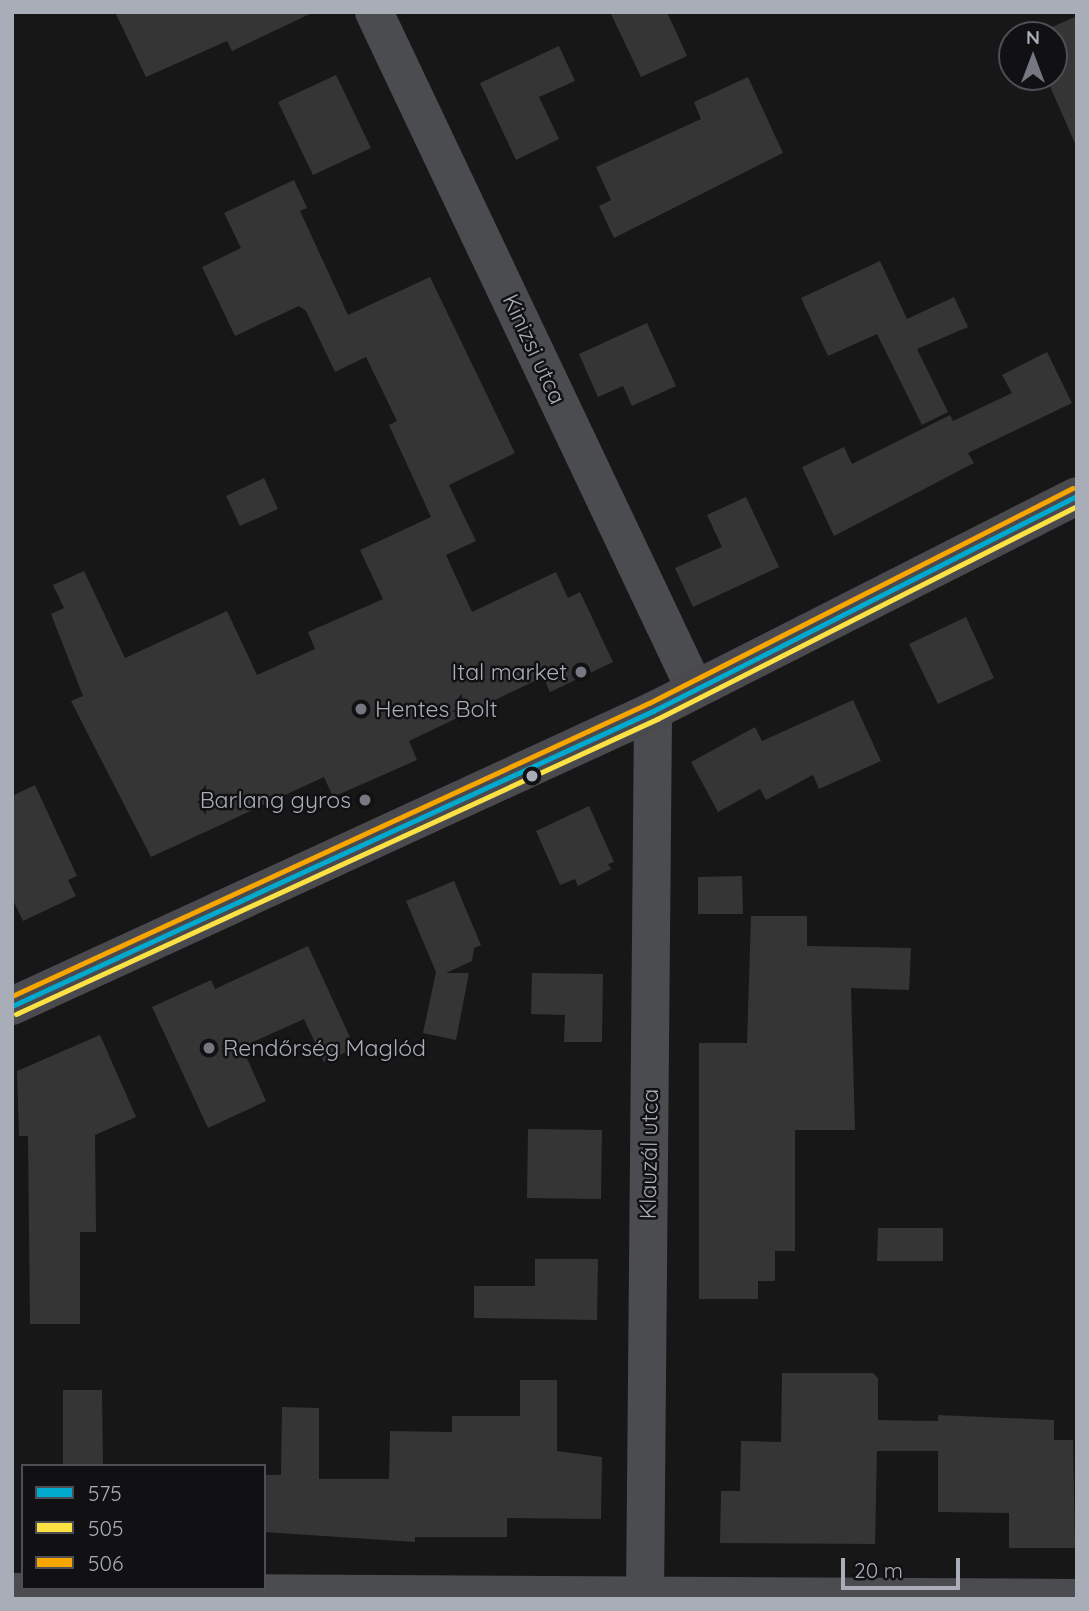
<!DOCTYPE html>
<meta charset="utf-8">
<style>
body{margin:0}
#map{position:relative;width:1089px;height:1611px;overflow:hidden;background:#171717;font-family:Quicksand,sans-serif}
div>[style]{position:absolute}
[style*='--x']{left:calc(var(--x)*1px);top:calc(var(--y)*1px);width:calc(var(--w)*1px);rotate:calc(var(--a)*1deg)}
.building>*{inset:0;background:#353536}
.street>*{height:38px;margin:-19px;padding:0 19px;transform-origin:19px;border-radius:19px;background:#4b4c50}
.secondary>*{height:38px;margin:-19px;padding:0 19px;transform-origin:19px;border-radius:19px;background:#4a4a4e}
.bus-1>*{height:5px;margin:-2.5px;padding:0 2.5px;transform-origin:2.5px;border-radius:2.5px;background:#00a9ce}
.bus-2>*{height:5px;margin:-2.5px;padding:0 2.5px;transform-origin:2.5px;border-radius:2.5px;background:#fbe143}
.bus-3>*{height:5px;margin:-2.5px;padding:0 2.5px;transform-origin:2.5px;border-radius:2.5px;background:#f7a600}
.dots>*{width:19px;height:19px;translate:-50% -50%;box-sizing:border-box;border:4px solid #111113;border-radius:50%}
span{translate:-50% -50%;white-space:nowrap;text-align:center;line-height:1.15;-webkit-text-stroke:5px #111113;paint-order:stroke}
.street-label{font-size:23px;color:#a8adb8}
.poi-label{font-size:23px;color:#a8adb8}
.right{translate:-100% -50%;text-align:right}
.left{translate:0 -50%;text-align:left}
.frame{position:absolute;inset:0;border:14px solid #a8adb8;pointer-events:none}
.legend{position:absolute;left:21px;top:1464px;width:245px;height:126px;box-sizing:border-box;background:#111113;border:2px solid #4d4f55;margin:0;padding:9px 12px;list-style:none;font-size:21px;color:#a8adb8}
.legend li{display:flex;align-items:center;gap:14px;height:35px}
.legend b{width:35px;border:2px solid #4d4f55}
.north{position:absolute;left:998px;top:21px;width:70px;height:70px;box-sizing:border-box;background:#111113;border:2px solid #4d4f55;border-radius:50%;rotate:0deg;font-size:19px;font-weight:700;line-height:28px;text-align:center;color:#a8adb8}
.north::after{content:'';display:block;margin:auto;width:24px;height:32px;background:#757880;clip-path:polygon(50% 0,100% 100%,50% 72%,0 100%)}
.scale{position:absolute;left:841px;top:1558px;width:119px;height:32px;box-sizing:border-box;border:4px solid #a8adb8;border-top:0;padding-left:9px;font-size:21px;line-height:24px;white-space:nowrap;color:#a8adb8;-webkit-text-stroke:5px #111113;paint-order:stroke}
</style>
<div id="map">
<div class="building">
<div style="clip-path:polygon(115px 12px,314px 12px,232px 51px,227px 41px,146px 77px)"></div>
<div style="clip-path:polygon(610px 12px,667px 12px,687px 56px,641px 77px)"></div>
<div style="clip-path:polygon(1077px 16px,1077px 148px,1046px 77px,1054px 77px,1054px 35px,1034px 35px)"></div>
<div style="clip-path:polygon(559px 46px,575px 81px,539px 97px,559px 139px,516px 160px,480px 83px)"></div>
<div style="clip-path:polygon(336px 75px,371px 148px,313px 175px,278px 102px)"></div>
<div style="clip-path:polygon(748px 77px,783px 153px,614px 238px,599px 206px,611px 200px,596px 167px,701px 119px,694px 102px)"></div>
<div style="clip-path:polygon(294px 180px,307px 208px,300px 211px,348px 315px,430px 277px,515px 453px,449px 485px,476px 541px,446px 555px,472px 612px,556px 572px,568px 598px,580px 592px,613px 662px,550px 692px,543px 677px,409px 741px,417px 760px,333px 797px,324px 777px,151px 857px,71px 701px,83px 696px,51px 614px,64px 608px,53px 585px,84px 571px,125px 658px,227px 611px,257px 675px,315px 649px,308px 632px,383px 599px,360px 550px,431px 517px,389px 425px,397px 421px,366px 357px,335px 372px,306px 311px,299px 306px,235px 336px,202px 267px,241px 248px,224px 213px)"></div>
<div style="clip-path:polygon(880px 261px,907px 319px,954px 297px,968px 327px,917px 349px,948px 412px,922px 425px,877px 334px,828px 356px,801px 298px)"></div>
<div style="clip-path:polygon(647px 323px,676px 386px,632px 406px,623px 386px,598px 397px,579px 354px)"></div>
<div style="clip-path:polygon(1047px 352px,1072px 403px,968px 453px,974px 463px,834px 536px,802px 467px,844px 447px,852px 464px,950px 415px,953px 421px,1012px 393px,1002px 375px)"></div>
<div style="clip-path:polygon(264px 478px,278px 509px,240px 526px,226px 496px)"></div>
<div style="clip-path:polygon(746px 497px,779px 567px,693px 607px,675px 568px,722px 547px,707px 515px)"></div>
<div style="clip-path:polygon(966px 617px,994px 678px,938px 704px,909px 644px)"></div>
<div style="clip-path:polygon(853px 700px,881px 761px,819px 789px,813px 775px,766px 800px,760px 789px,718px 812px,691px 762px,755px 727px,762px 741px)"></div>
<div style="clip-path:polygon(35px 785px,77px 876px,68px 880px,76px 896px,23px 921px,12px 898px,12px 796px)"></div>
<div style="clip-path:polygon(589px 806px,614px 862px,608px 864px,611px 869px,578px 886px,575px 879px,560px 885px,536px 831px)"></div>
<div style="clip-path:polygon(742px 876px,743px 914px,698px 914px,698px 877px)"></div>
<div style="clip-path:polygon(454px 881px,481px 945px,474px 948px,472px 961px,446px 973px,469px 973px,456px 1040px,423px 1033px,436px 972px,406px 901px)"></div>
<div style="clip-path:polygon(751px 916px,807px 916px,807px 946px,911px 948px,909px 990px,851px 988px,855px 1130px,795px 1130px,795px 1251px,775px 1251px,775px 1281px,758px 1281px,758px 1299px,699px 1299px,699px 1043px,747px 1043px)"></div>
<div style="clip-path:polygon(308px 946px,355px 1048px,324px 1062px,304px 1019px,242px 1047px,266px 1101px,208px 1128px,152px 1007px,211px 980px,215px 989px)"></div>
<div style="clip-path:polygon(532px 973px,603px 974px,602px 1042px,564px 1042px,565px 1015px,531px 1014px)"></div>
<div style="clip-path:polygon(100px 1035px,136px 1117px,95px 1135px,96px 1232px,80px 1232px,80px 1324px,30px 1324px,28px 1136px,19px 1136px,17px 1071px)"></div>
<div style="clip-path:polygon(528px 1129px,602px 1130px,601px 1199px,527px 1198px)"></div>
<div style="clip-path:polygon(878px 1228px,943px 1228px,943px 1261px,877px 1261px)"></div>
<div style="clip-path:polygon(535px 1259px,598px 1259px,597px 1320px,474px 1318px,474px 1286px,535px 1286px)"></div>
<div style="clip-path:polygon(782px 1373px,873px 1373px,878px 1378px,878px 1420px,938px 1421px,938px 1415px,1054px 1420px,1054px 1440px,1073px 1440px,1075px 1548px,1009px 1548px,1009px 1513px,938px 1512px,938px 1451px,877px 1451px,875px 1544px,720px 1543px,721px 1491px,740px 1491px,741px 1441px,781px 1442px)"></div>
<div style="clip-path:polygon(520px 1380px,557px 1380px,557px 1451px,602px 1457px,601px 1519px,507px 1518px,507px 1537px,415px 1537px,415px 1542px,264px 1532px,264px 1475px,281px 1475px,282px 1407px,319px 1408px,319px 1479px,389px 1479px,390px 1431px,452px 1432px,452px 1416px,520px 1416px)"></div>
<div style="clip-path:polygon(63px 1390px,102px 1390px,103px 1466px,63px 1466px)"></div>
</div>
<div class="street">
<div style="--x:374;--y:12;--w:747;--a:64.64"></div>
<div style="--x:12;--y:1592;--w:1065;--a:0.32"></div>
<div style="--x:645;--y:1598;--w:887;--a:-89.48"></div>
</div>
<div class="secondary">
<div style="--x:12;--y:1006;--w:706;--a:-24.71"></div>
<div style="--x:653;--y:711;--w:475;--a:-26.9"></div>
</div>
<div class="bus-1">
<div style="--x:12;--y:1006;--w:706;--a:-24.71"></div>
<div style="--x:653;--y:711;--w:475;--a:-26.9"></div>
</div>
<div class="bus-2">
<div style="--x:16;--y:1014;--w:706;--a:-24.71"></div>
<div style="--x:657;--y:719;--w:471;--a:-26.9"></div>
</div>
<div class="bus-3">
<div style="--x:12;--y:996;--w:701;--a:-24.7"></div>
<div style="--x:649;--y:703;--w:475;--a:-26.9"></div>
</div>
<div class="dots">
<div style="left:581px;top:672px;background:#757880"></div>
<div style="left:361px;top:709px;background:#757880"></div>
<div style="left:532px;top:776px;background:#a8adb8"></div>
<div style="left:365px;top:800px;background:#757880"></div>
<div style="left:209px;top:1048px;background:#757880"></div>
</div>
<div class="street-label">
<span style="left:534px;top:349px;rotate:65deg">Kinizsi utca</span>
<span style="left:649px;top:1154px;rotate:-89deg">Klauzál utca</span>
</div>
<div class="poi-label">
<span class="right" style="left:567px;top:672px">Ital market</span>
<span class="left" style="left:375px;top:709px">Hentes Bolt</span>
<span class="right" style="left:351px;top:800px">Barlang gyros</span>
<span class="left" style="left:223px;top:1048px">Rendőrség Maglód</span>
</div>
<div class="frame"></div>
<ul class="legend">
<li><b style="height:9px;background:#00a9ce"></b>575</li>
<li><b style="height:9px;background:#fbe143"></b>505</li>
<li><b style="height:9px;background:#f7a600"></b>506</li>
</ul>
<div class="north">N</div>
<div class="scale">20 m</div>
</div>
